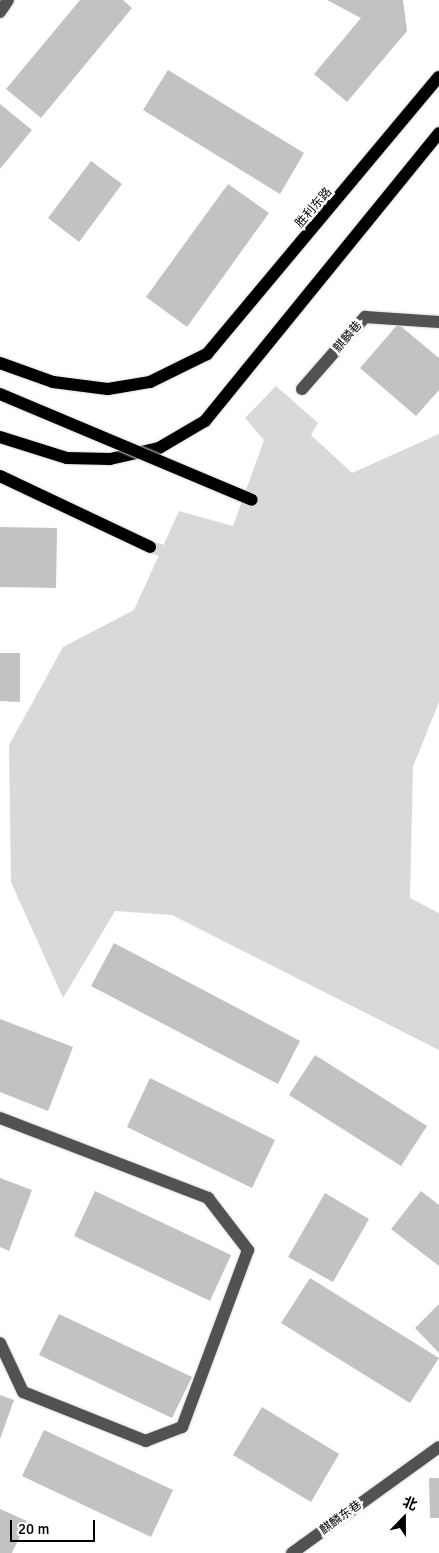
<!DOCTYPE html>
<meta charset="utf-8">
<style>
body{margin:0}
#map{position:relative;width:439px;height:1553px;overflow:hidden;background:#fff;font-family:Signika,"Noto Sans SC",sans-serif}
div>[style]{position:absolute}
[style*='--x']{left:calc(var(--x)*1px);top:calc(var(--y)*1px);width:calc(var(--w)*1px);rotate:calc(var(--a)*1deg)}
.green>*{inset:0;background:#d9d9d9}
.building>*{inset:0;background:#c2c2c2}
.major-tunnel>*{height:12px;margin-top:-6px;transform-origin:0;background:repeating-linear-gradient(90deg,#d9d9d9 0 12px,transparent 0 18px)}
.roads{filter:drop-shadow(0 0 1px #dbdbdb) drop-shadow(0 0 1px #dbdbdb)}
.minor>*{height:12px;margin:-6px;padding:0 6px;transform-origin:6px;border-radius:6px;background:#525252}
.major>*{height:12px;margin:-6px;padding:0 6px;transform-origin:6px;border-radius:6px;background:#000}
.bridges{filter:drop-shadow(0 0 1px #dbdbdb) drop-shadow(0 0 1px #dbdbdb)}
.major-bridge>*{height:12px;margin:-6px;padding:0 6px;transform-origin:6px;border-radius:6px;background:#000}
span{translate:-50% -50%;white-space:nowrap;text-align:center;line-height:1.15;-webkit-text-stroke:5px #fff;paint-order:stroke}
.street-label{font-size:12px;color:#000}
.north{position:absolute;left:379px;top:1493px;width:50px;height:50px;-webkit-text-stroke:4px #fff;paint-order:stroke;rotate:22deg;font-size:14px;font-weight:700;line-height:20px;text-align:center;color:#000}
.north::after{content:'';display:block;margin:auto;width:18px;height:22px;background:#000;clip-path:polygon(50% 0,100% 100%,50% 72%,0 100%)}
.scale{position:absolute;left:10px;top:1520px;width:85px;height:22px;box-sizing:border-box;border:2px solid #000;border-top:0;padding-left:6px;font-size:15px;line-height:18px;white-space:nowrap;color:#000;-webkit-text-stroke:4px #fff;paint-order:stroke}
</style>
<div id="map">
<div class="green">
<div style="clip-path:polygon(276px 386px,318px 423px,311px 435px,352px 473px,439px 434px,439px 702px,413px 767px,410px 898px,439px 913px,439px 1050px,172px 915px,115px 911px,63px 998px,11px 882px,9px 745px,63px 647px,134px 610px,179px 511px,233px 526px,264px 440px,245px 418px)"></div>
</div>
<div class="building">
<div style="clip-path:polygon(80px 0,123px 0,132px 8px,41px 118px,6px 89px)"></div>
<div style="clip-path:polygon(327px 0,403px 0,407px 31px,347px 102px,314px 74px,361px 18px)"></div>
<div style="clip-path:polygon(168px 70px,304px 153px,280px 194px,143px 110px)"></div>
<div style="clip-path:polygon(0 104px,32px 130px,0 169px)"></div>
<div style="clip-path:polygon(91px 161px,122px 184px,79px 242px,48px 218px)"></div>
<div style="clip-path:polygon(228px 184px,269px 213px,187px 327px,146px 297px)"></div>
<div style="clip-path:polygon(398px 324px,439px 358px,439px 390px,416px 416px,360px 368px)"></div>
<div style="clip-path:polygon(0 527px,57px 528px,56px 588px,0 587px)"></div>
<div style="clip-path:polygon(0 653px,20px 653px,20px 702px,0 701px)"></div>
<div style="clip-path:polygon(114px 943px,300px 1041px,278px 1084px,91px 986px)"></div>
<div style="clip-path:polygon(0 1019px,73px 1047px,48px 1111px,0 1092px)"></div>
<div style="clip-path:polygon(315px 1055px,427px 1126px,401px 1166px,289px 1095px)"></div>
<div style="clip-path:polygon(150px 1078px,275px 1140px,252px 1188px,127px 1127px)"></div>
<div style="clip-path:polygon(0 1178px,32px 1190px,9px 1251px,0 1247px)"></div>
<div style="clip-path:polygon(95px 1191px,231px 1255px,210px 1301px,74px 1236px)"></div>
<div style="clip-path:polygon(421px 1191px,439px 1205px,439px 1266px,391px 1229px)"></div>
<div style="clip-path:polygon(325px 1193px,369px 1219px,333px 1282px,288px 1257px)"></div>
<div style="clip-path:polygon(310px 1278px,439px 1358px,410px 1403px,281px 1323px)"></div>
<div style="clip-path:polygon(439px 1304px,439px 1353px,415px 1328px)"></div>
<div style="clip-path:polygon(59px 1314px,192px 1377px,172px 1418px,39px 1355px)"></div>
<div style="clip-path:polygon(0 1395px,14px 1400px,0 1439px)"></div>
<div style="clip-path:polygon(262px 1407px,339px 1454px,311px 1502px,233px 1455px)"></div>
<div style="clip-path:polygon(44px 1430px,173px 1490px,151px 1537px,22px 1476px)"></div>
<div style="clip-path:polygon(429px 1478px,439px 1478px,439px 1518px,430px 1518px)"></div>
<div style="clip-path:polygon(0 1509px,27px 1521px,12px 1553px,0 1553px)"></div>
</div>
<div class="major-tunnel">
<div style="--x:252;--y:500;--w:157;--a:16.7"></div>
<div style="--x:402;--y:545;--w:37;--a:6"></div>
<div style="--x:150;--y:547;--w:207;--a:16.6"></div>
<div style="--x:348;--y:606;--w:91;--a:3.1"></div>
</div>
<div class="roads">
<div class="minor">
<div style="--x:0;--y:12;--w:14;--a:-56"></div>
<div style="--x:302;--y:389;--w:96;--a:-48.8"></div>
<div style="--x:365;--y:317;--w:74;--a:3.9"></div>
<div style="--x:0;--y:1118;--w:223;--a:21"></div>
<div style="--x:208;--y:1198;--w:66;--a:52.4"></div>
<div style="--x:248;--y:1250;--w:189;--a:110.4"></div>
<div style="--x:182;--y:1427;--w:39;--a:159"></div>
<div style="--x:146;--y:1441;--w:132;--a:-158.3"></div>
<div style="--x:23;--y:1392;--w:54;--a:-115.1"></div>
<div style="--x:292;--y:1553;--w:181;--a:-35.8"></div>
</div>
<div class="major">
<div style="--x:0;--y:363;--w:56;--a:19.7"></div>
<div style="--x:53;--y:382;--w:55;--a:7.3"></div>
<div style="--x:108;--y:389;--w:43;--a:-9.5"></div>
<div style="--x:150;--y:382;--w:64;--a:-26.2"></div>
<div style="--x:207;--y:354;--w:361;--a:-50.1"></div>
<div style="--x:0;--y:437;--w:70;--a:17.4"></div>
<div style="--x:67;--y:458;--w:43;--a:1.3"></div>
<div style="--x:110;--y:459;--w:50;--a:-12.7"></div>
<div style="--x:159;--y:448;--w:53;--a:-30.4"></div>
<div style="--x:205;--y:421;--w:371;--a:-50.9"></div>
<div style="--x:0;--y:476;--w:166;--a:25.3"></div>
</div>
</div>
<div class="bridges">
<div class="major-bridge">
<div style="--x:0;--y:394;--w:273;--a:22.8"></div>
</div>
</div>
<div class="street-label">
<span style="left:314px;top:208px;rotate:-49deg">胜利东路</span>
<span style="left:348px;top:337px;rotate:-49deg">麒麟巷</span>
<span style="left:341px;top:1518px;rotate:-36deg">麒麟东巷</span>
</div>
<div class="north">北</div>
<div class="scale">20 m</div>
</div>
